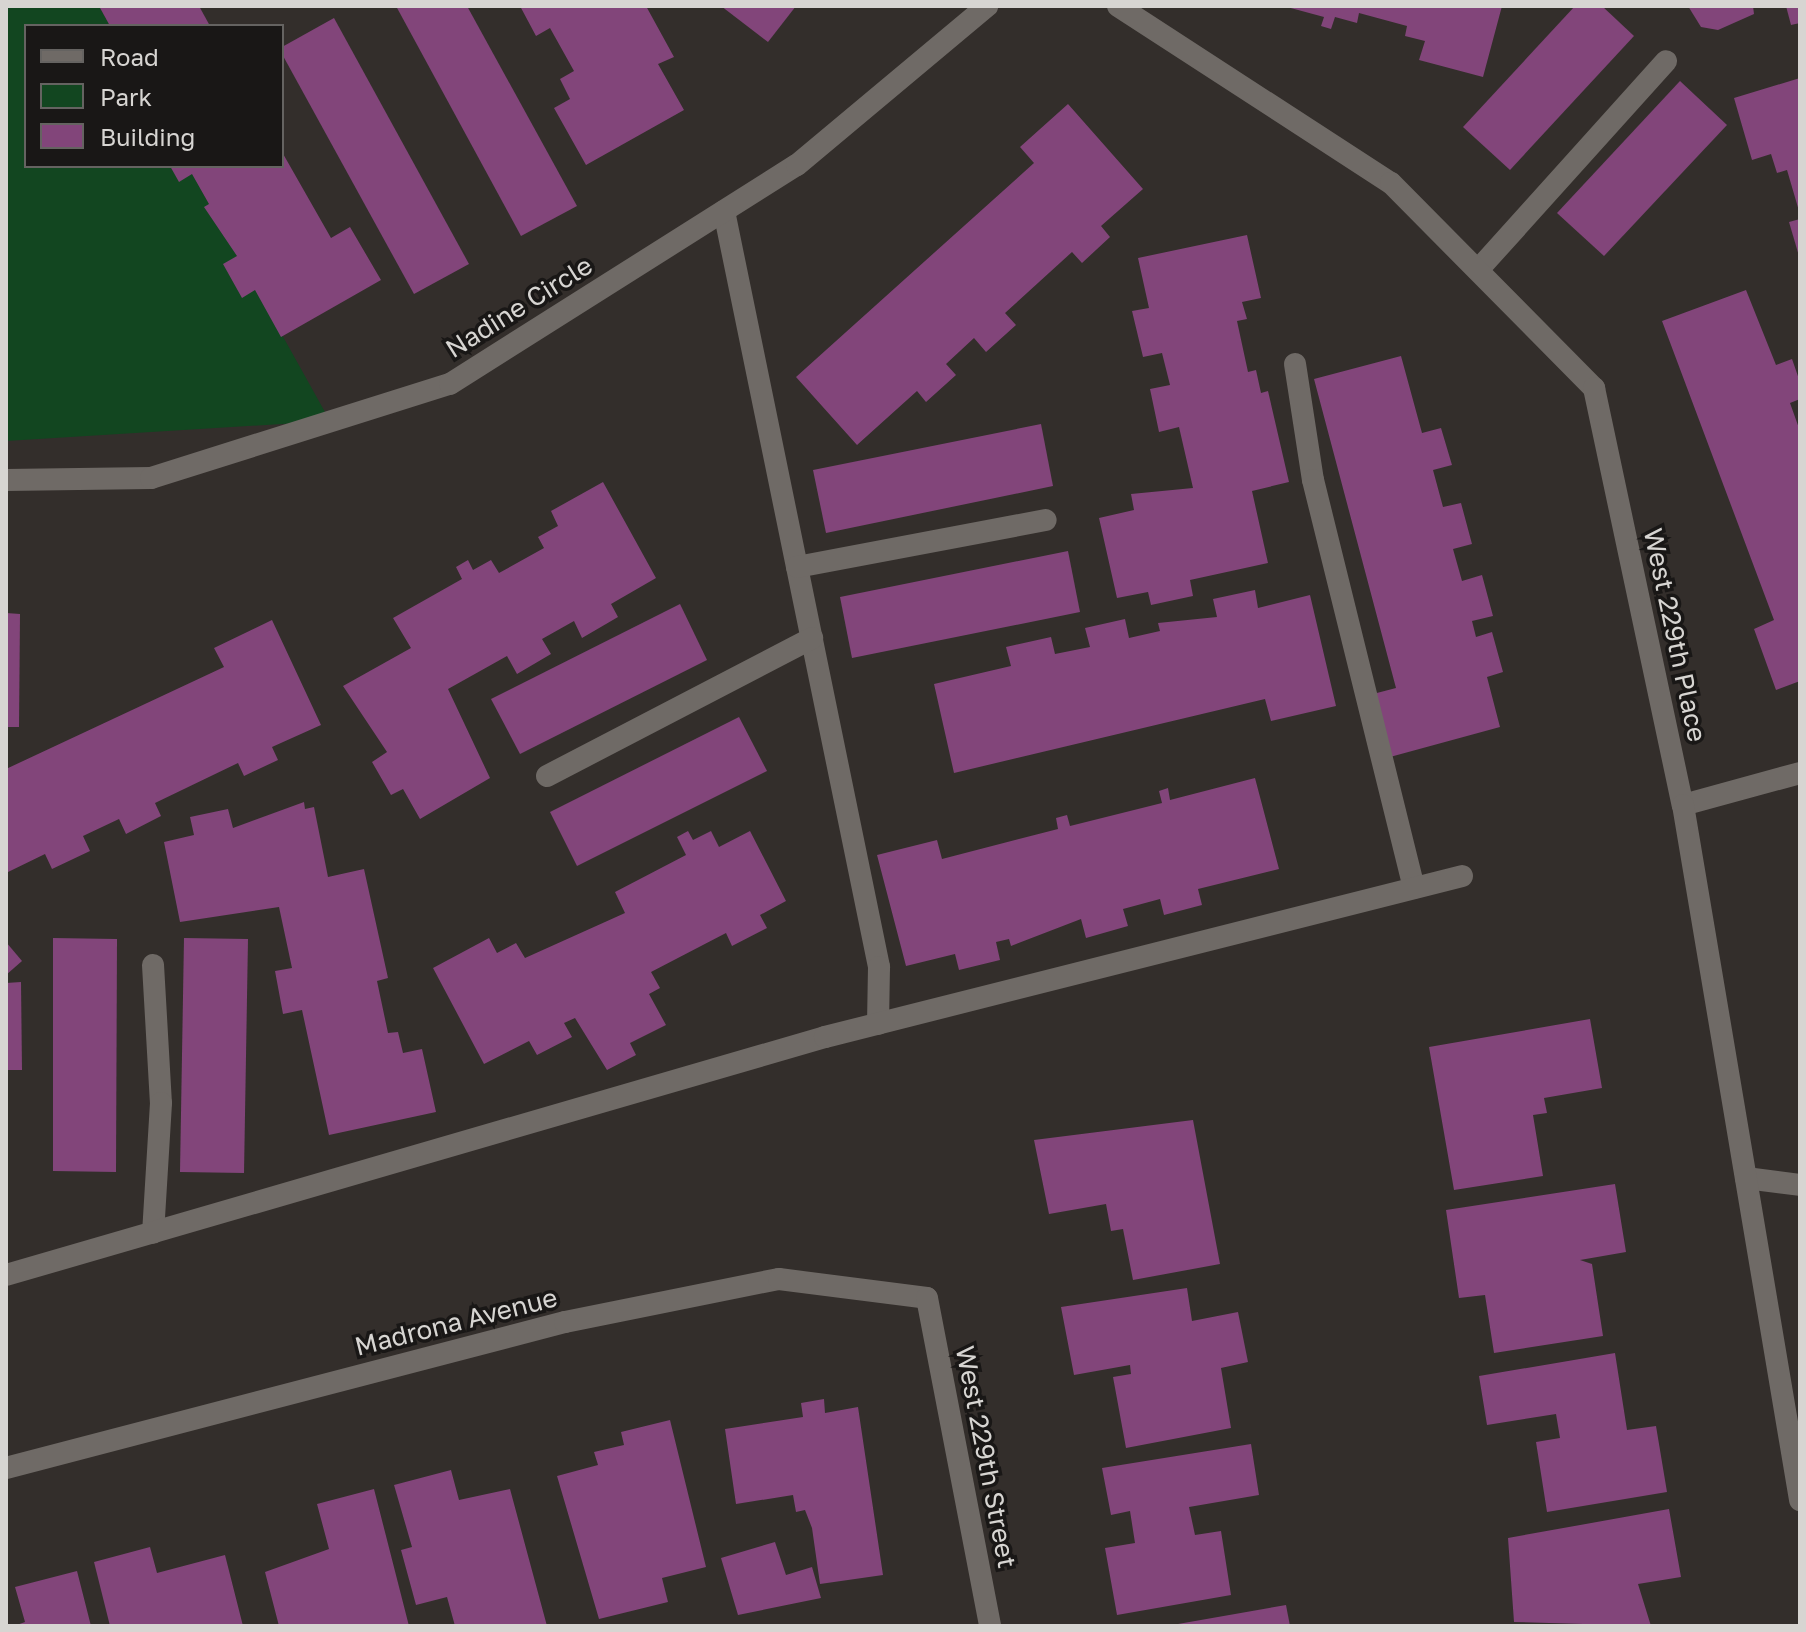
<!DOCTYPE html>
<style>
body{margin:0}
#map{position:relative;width:1806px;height:1632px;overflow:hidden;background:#332e2b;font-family:"Golos Text",sans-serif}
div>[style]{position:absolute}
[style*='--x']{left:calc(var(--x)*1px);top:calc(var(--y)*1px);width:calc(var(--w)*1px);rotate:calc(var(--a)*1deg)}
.green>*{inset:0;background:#124620}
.building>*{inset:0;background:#82457a}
.service>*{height:22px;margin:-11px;padding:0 11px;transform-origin:11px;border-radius:11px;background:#6f6a66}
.minor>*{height:22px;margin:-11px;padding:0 11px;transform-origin:11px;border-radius:11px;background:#6f6a66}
.tertiary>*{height:22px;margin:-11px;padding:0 11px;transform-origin:11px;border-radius:11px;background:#6f6a66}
span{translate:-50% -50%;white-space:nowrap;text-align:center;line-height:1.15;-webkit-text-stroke:7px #191716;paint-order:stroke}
.street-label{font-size:26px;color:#d7d5d2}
.frame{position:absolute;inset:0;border:8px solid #d7d5d2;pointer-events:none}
.legend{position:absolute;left:24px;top:24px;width:260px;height:144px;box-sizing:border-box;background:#191716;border:2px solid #656361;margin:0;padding:10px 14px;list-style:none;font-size:24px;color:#d7d5d2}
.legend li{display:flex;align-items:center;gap:16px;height:40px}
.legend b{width:40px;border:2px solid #656361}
</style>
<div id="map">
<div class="green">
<div style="clip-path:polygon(6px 6px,99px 6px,110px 26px,26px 26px,26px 166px,188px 166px,330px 421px,6px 441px)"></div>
</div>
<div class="building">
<div style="clip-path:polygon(99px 6px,199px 6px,210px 26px,110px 26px)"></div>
<div style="clip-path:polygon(396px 6px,467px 6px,577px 206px,521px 236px)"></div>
<div style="clip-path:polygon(520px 6px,646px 6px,674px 57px,658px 64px,684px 110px,586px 165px,554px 108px,570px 99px,560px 79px,574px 71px,550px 28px,536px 36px)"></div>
<div style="clip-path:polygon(721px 6px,796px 6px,768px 42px)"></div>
<div style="clip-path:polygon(1502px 6px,1483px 77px,1419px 60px,1425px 41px,1405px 36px,1407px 26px,1359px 13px,1357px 23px,1335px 17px,1331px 29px,1321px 26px,1324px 17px,1287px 7px)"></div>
<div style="clip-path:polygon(1575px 6px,1602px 6px,1634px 36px,1510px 170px,1463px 127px)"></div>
<div style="clip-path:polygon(1688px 6px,1753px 6px,1754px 14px,1718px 30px,1701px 27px)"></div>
<div style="clip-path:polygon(1786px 6px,1800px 6px,1800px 23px,1791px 25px)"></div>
<div style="clip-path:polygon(334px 18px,469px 264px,414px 294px,282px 54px,282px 47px)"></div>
<div style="clip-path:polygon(1800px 78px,1800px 211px,1799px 211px,1787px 170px,1777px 173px,1771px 154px,1752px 160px,1734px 98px)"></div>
<div style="clip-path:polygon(1680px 81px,1727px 125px,1604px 256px,1557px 213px)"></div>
<div style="clip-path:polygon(1068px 104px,1143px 189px,1101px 226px,1110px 237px,1082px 263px,1072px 252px,1005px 313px,1016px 325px,986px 352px,974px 338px,946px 364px,956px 375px,926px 402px,917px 391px,857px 445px,796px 377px,1034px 163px,1020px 147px)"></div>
<div style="clip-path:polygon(282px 152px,331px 238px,350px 227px,381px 280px,281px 337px,255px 290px,242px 298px,223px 264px,237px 256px,204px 207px,209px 204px,192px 174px,179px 182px,170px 166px,282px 166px)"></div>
<div style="clip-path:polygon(1800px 219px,1800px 256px,1799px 256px,1789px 222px)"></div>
<div style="clip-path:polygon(1247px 235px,1261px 298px,1242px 302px,1247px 319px,1237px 321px,1248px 372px,1256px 370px,1261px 393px,1268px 391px,1289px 482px,1252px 491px,1268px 563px,1190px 580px,1193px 596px,1151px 605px,1148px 592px,1117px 598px,1099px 518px,1134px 510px,1131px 494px,1193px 488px,1179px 427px,1159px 432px,1150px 389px,1170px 385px,1162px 353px,1143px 357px,1132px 311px,1149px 308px,1138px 258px)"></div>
<div style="clip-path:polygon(1746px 290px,1776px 365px,1792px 359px,1800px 382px,1800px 399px,1790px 403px,1800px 431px,1800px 681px,1776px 690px,1754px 629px,1774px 620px,1662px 321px)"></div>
<div style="clip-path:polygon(1401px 356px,1422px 433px,1441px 428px,1452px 465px,1433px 470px,1443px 507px,1461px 503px,1472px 544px,1453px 549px,1462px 581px,1482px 575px,1493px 616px,1472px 621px,1476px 637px,1492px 632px,1503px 672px,1487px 677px,1500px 727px,1390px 757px,1373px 694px,1396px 688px,1314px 379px)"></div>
<div style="clip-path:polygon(1041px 424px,1053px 486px,826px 533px,813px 470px)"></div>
<div style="clip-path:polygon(603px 482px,656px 578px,611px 604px,618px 617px,582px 638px,574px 621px,542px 639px,551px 654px,517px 674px,507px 656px,448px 689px,490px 778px,420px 819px,403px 789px,391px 795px,372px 762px,387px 752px,343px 686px,411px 648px,393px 618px,462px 579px,456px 567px,468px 560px,473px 570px,491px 560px,499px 573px,544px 548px,538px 537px,558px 526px,551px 511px)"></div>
<div style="clip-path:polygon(1068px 551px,1080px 612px,852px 658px,840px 597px)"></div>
<div style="clip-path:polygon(1255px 590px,1258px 608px,1310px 595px,1336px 706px,1271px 721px,1265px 699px,954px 773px,934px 684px,1011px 666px,1006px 647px,1051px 637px,1055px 654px,1090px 647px,1085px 628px,1125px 619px,1129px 638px,1160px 631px,1158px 623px,1217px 617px,1213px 599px)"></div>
<div style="clip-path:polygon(680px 604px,707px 660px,520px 754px,491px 699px)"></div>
<div style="clip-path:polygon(6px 613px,20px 614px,19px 727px,6px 727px)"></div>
<div style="clip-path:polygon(272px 620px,321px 725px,272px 747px,278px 760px,244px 776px,238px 763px,155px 803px,161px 816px,126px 834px,119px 819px,83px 836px,90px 851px,52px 869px,45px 854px,6px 873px,6px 769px,224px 667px,214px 648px)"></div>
<div style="clip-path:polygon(739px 717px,767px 771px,577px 866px,550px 812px)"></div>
<div style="clip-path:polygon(1255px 778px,1279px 869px,1198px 889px,1202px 905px,1164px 915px,1160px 899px,1123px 909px,1128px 926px,1086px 938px,1081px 919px,1011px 946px,1009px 939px,996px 942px,1000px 960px,959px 970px,955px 954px,906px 966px,877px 855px,937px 840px,942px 859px,1058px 829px,1056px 818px,1067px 815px,1070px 826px,1162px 803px,1159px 791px,1168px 788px,1170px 800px)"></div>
<div style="clip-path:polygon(304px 802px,305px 809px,314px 807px,328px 877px,364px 869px,388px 978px,377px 981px,388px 1033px,398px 1032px,403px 1053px,422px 1049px,436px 1112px,329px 1135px,302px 1010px,283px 1014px,275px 971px,292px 968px,279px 907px,180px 922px,164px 842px,194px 835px,190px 817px,228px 809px,233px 828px)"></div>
<div style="clip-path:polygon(688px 831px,693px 840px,711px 831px,719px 847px,750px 831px,786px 901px,760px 915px,767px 928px,732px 946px,726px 933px,651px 972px,660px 988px,649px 994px,666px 1025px,630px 1043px,636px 1055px,607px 1070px,575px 1018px,564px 1023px,572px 1037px,537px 1055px,529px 1041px,484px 1064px,433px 968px,489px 938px,497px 953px,516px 943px,525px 958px,625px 913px,615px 892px,686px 855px,677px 837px)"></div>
<div style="clip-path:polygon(53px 938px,117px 939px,116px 1172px,53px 1171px)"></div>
<div style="clip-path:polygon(184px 938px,248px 939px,244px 1173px,180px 1172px)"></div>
<div style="clip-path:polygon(6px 942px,22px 961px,6px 975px)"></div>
<div style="clip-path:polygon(21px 982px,22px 1070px,6px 1070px,6px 983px)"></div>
<div style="clip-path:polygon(1590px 1019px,1602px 1088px,1544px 1098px,1547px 1113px,1533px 1115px,1543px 1176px,1454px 1190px,1429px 1047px)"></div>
<div style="clip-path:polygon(1193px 1120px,1220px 1264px,1133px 1280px,1123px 1229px,1111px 1231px,1106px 1204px,1049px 1214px,1034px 1140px)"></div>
<div style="clip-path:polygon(1615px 1184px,1626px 1252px,1580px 1260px,1592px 1264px,1603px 1336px,1494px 1353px,1485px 1295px,1459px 1298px,1446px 1210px)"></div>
<div style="clip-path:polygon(1187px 1288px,1192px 1321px,1238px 1312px,1248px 1362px,1221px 1368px,1231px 1428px,1126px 1448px,1113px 1377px,1131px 1374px,1130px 1365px,1074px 1375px,1061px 1307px)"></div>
<div style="clip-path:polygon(1615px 1353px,1627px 1430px,1656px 1426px,1667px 1492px,1547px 1512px,1536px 1442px,1560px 1438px,1556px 1414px,1487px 1425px,1479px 1376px)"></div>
<div style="clip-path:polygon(824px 1399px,825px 1413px,858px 1407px,883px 1575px,820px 1584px,812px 1528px,805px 1510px,796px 1512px,793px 1495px,736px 1504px,725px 1429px,803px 1417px,801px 1403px)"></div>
<div style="clip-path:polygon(670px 1420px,706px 1567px,662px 1578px,668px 1602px,599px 1619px,557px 1476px,598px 1465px,594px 1452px,624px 1445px,621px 1432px)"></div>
<div style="clip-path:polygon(1251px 1444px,1259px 1495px,1189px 1507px,1195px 1535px,1221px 1531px,1231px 1595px,1117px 1615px,1105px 1548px,1135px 1543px,1130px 1511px,1111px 1515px,1102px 1468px)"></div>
<div style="clip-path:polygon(451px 1470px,459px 1500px,510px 1489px,547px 1626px,455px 1626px,447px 1597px,416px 1605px,401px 1550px,412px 1547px,394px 1485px)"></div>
<div style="clip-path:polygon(374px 1489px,409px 1626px,279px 1626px,265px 1572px,329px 1549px,317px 1504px)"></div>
<div style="clip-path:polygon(1669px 1509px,1681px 1577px,1638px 1584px,1651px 1626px,1514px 1622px,1508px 1538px)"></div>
<div style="clip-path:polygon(775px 1542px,786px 1575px,812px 1567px,821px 1598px,738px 1615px,721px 1558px)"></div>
<div style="clip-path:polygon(150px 1547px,157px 1573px,225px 1555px,243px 1626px,110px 1626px,94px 1562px)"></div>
<div style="clip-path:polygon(77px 1571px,91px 1626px,14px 1626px,25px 1622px,15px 1587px)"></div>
<div style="clip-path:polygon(1286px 1605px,1290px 1626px,1178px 1626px,1178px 1624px)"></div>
</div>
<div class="service">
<div style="--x:724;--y:211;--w:772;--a:78.41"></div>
<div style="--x:879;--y:967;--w:57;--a:91"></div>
<div style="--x:1478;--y:270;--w:281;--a:-48"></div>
<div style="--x:1295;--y:364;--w:117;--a:81.2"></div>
<div style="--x:1313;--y:480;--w:420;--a:76.1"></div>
<div style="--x:797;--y:567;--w:253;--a:-10.7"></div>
<div style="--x:547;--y:776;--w:299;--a:-27.5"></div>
<div style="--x:1683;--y:805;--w:121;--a:-15.3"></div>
<div style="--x:153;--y:965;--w:138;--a:86.7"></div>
<div style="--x:161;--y:1103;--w:130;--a:93.5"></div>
<div style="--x:1746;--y:1178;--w:54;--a:7.4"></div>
<div style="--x:6;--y:1275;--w:853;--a:-16.2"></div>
<div style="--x:825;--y:1037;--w:657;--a:-14.18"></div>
</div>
<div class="minor">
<div style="--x:6;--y:1468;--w:578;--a:-14.64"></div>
<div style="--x:565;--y:1322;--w:218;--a:-11.4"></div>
<div style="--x:779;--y:1279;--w:149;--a:7.3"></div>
<div style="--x:927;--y:1298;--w:334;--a:79.1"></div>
</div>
<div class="tertiary">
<div style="--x:1118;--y:6;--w:325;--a:33"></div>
<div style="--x:1391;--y:183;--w:289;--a:45.3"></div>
<div style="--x:1594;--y:388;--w:426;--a:78"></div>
<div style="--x:1683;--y:805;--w:705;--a:80.44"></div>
<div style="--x:6;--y:480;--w:145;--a:-0.8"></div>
<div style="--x:151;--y:478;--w:313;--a:-17.5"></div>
<div style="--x:450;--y:384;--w:410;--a:-32.3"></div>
<div style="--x:797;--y:165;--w:248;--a:-39.9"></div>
</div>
<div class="street-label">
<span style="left:519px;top:307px;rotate:-32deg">Nadine Circle</span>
<span style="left:1675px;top:635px;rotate:78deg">West 229th Place</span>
<span style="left:456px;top:1322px;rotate:-14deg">Madrona Avenue</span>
<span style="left:986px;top:1457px;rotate:79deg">West 229th Street</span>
</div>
<div class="frame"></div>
<ul class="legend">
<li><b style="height:10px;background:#6f6a66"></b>Road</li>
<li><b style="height:22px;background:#124620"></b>Park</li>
<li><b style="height:22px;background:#82457a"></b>Building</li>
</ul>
</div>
